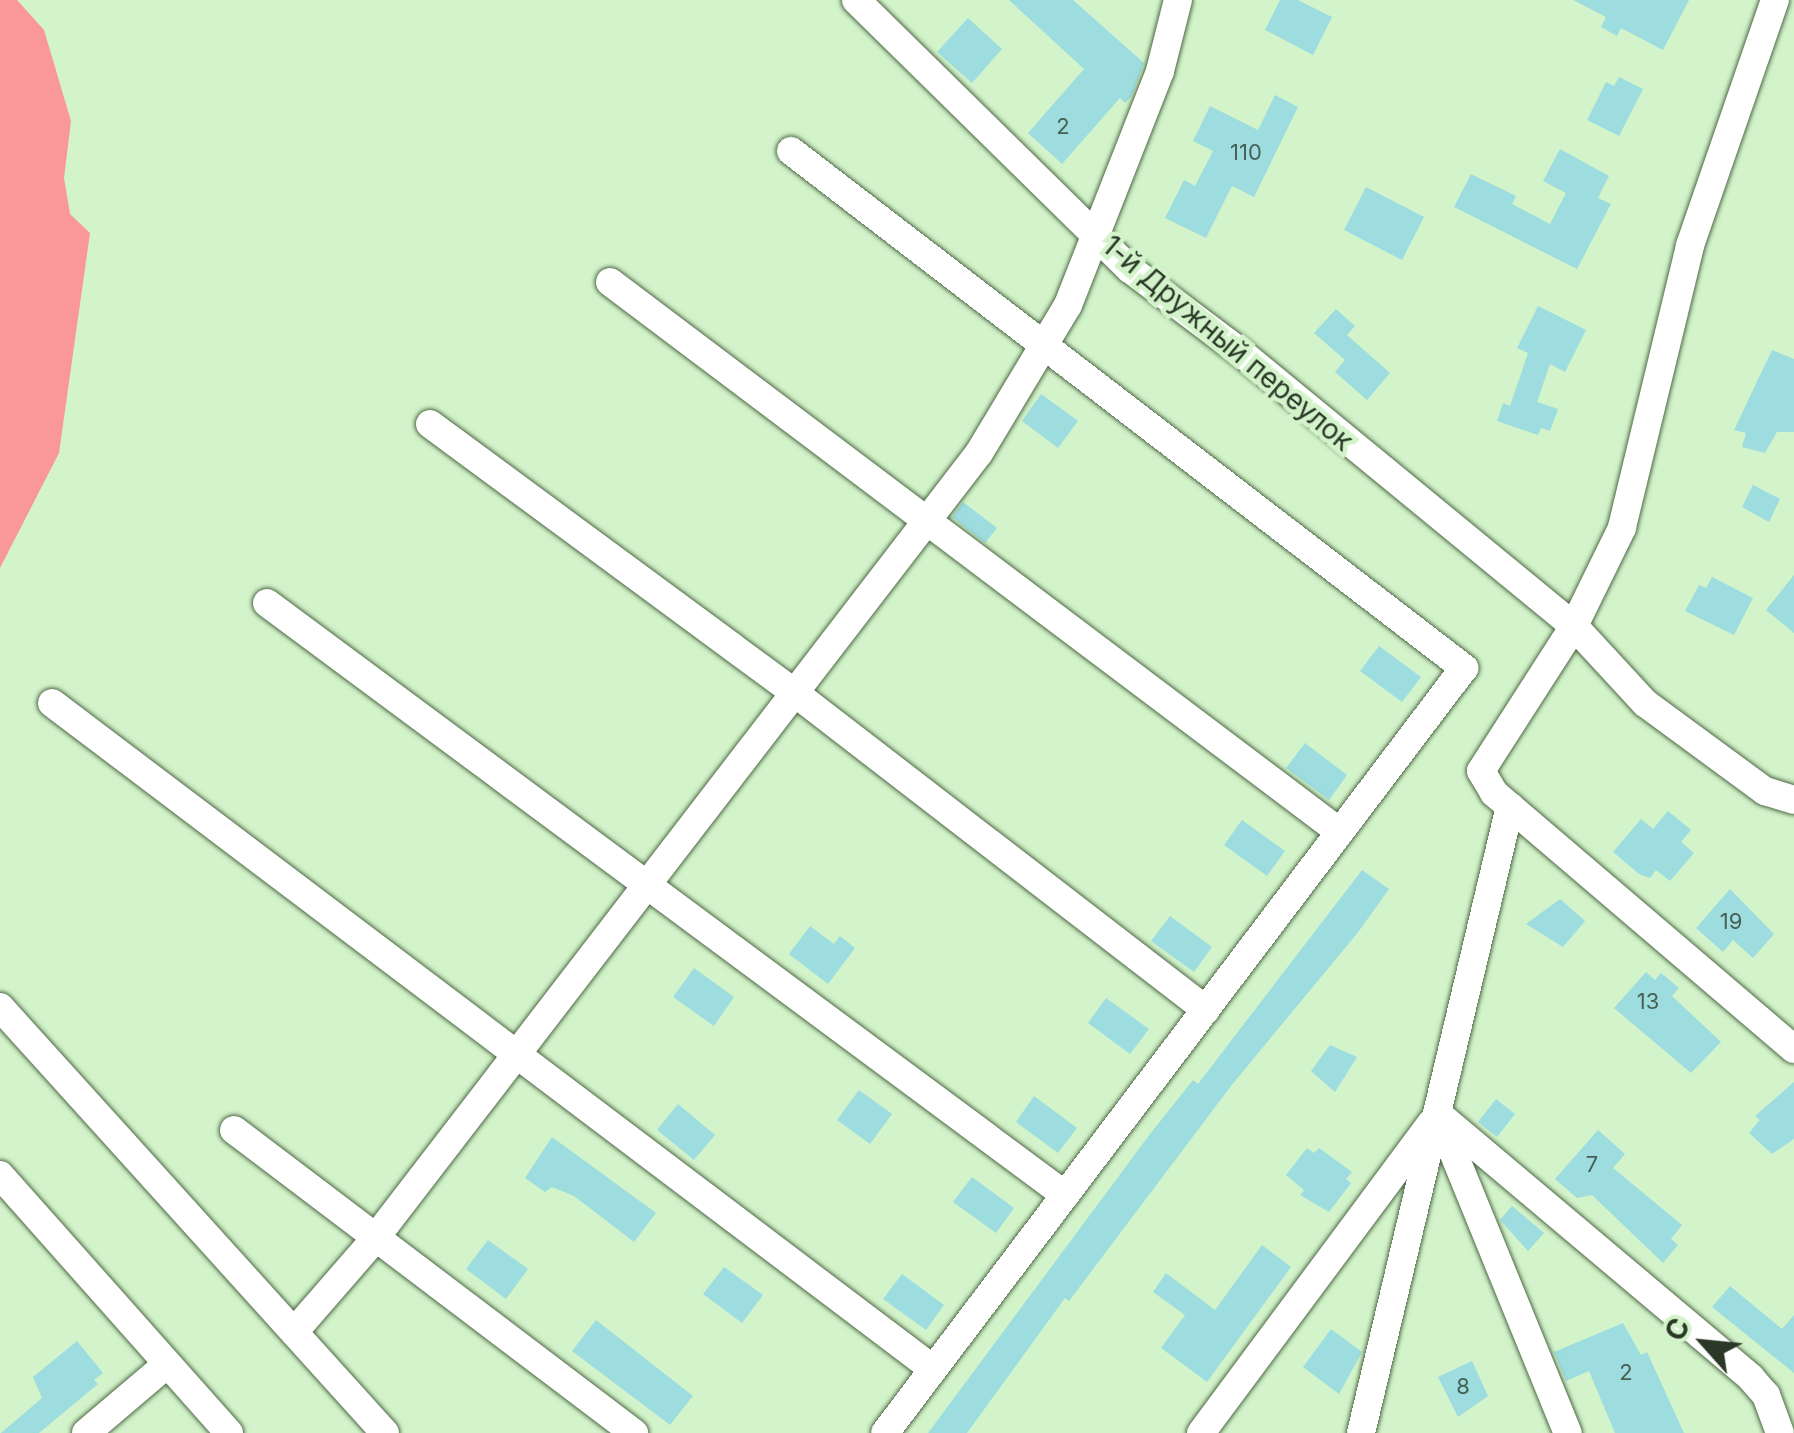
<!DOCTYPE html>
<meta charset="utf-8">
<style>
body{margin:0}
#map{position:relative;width:1794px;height:1433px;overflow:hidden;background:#d3f3ca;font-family:Inter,sans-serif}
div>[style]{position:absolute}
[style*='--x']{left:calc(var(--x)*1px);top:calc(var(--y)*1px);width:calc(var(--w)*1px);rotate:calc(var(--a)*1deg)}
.green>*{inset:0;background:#f99799}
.building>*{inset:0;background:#9ddddf}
.roads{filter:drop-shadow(0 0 2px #4d6945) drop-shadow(0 0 2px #4d6945)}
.street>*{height:28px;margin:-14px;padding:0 14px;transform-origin:14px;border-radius:14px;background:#fff}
span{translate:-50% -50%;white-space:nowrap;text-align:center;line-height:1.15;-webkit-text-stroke:9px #d3f3ca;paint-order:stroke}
.number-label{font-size:22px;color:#486156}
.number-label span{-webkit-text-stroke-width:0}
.street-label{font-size:28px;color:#2b3828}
.north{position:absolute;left:1654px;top:1293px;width:100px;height:100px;-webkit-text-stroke:8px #d3f3ca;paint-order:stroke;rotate:297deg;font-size:28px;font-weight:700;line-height:40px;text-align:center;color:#2b3828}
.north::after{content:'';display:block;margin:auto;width:35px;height:45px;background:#2b3828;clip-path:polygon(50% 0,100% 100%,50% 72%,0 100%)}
</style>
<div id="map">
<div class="green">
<div style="clip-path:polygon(0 0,17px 0,44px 30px,71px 121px,64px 178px,70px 214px,90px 233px,59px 453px,0 568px)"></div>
</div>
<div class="building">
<div style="clip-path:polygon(1009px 0,1073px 0,1144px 63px,1132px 96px,1125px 103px,1120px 98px,1062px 164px,1028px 133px,1084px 69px)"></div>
<div style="clip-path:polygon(1280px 0,1298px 0,1332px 17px,1313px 55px,1265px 30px)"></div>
<div style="clip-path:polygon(1573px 0,1689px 0,1663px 50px,1621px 28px,1617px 36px,1601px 27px,1606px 17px)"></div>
<div style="clip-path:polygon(968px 18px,1002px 49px,972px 83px,937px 52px)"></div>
<div style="clip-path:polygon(1619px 77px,1643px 89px,1619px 136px,1587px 120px,1606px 82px,1614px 86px)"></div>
<div style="clip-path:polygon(1275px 95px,1298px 107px,1254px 197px,1232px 186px,1206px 238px,1165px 218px,1184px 180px,1195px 186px,1213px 151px,1193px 141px,1210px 106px,1258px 130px)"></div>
<div style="clip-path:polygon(1560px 149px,1609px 176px,1598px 198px,1611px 204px,1577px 269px,1454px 207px,1471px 174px,1516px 196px,1512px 204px,1550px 224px,1566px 193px,1543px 181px)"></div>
<div style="clip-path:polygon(1366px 187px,1424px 217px,1402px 260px,1344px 230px)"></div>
<div style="clip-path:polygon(1538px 306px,1586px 330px,1565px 372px,1550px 364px,1537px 402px,1558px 409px,1550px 431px,1541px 428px,1538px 435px,1497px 421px,1503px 403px,1510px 406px,1528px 353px,1517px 348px)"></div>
<div style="clip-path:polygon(1336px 309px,1355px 326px,1347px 335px,1390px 373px,1367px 400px,1335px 372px,1345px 360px,1314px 333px)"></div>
<div style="clip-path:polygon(1772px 350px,1794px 359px,1794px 432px,1777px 432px,1765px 453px,1742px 447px,1746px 433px,1734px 430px)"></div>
<div style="clip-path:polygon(1041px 394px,1078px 421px,1058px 448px,1022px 421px)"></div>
<div style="clip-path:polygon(1753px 485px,1780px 499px,1769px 522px,1742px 507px)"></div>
<div style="clip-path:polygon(963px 502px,997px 528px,985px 543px,952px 517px)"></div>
<div style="clip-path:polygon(1794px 575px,1794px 633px,1766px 610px)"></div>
<div style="clip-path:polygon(1712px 577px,1753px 598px,1734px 635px,1685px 611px,1699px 585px,1706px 588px)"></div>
<div style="clip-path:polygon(1379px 646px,1421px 677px,1402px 702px,1360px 671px)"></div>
<div style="clip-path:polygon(1305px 743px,1347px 775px,1329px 800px,1286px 768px)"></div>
<div style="clip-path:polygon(1668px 811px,1691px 830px,1681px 842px,1694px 853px,1670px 881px,1656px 870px,1650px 878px,1639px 874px,1613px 852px,1641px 819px,1653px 829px)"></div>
<div style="clip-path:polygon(1242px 820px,1285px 851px,1267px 876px,1224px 845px)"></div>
<div style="clip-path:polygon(1362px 870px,1389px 889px,1359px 931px,1231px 1086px,1069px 1301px,1065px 1298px,967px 1433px,928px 1433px,1150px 1134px,1193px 1080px,1198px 1084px)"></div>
<div style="clip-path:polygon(1730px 889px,1774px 934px,1753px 958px,1733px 940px,1723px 952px,1696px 928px)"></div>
<div style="clip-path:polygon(1560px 899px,1585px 921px,1563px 947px,1526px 924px)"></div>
<div style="clip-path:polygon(1170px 916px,1212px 947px,1194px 972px,1151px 941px)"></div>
<div style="clip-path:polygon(810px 926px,834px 944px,840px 936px,855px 948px,828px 984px,789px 954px)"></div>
<div style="clip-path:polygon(694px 968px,734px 997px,714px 1026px,673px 997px)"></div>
<div style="clip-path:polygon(1646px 972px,1655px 980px,1661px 973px,1679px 988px,1672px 996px,1721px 1042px,1691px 1073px,1614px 1008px)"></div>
<div style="clip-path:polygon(1106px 998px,1149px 1029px,1130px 1054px,1088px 1023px)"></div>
<div style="clip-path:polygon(1330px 1045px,1357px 1057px,1335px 1092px,1311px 1071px)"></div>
<div style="clip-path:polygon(1794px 1082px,1794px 1139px,1772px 1154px,1749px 1133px,1760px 1120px,1755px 1116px)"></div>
<div style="clip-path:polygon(859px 1090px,892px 1114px,870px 1144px,837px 1120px)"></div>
<div style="clip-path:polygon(1034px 1096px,1077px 1128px,1058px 1153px,1016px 1122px)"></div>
<div style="clip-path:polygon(1496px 1099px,1515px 1114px,1497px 1137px,1478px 1122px)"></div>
<div style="clip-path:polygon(678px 1104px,715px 1135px,694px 1160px,657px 1130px)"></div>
<div style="clip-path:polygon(1598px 1130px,1625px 1154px,1613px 1168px,1682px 1225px,1671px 1239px,1678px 1245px,1663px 1263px,1592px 1195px,1577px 1198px,1555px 1179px)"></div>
<div style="clip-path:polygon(552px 1137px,656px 1213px,634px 1242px,574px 1196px,552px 1187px,545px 1192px,525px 1178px)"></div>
<div style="clip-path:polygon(1307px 1148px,1314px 1153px,1319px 1148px,1352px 1172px,1346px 1179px,1351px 1183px,1329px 1212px,1300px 1195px,1304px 1190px,1286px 1175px)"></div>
<div style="clip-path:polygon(972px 1177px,1014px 1208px,996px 1233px,953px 1202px)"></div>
<div style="clip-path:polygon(1512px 1206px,1544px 1233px,1528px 1251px,1500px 1220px)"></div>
<div style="clip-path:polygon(488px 1240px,528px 1269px,506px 1299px,466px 1269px)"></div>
<div style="clip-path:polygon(1262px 1245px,1291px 1267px,1207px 1382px,1161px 1348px,1185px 1315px,1153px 1292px,1166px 1273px,1215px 1310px)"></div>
<div style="clip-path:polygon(724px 1267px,763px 1295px,742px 1323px,703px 1294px)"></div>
<div style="clip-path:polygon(902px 1274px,944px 1305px,926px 1330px,883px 1299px)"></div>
<div style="clip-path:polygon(1730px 1286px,1782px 1329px,1794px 1315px,1794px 1373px,1712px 1307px)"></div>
<div style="clip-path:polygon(596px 1320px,693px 1396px,670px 1425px,572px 1351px)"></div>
<div style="clip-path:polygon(1623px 1323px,1641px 1355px,1647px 1352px,1684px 1433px,1615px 1433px,1589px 1371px,1566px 1381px,1554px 1352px)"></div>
<div style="clip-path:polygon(1331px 1329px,1362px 1352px,1339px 1394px,1303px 1367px)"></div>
<div style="clip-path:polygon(77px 1341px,103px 1373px,94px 1380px,98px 1384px,39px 1433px,1px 1433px,42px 1398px,33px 1377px)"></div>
<div style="clip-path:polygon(1472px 1361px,1488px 1396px,1458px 1417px,1438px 1377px)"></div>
</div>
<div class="roads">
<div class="street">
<div style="--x:856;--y:0;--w:384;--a:44.5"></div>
<div style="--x:1130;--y:269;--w:136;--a:37"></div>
<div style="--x:1239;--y:351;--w:433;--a:39.4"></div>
<div style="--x:1574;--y:626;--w:105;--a:47.3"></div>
<div style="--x:1645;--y:703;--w:149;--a:36.3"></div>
<div style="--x:1765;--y:791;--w:30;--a:17"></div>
<div style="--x:1775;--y:0;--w:260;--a:109.1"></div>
<div style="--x:1690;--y:246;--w:290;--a:103.6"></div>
<div style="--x:1622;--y:528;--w:109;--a:116.1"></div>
<div style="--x:1574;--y:626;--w:172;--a:122.7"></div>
<div style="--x:1481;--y:771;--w:26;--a:59"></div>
<div style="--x:1494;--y:793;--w:394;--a:40.5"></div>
<div style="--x:791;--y:151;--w:849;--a:37.53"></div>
<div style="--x:1464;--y:668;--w:959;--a:127.12"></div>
<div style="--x:610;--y:282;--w:914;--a:37"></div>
<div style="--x:430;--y:424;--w:453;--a:36.4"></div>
<div style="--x:795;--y:693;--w:519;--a:37.64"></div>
<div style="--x:267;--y:603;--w:994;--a:36.57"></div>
<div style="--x:52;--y:703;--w:1104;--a:37.09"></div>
<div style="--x:0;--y:1007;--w:574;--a:47.89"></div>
<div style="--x:1438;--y:1114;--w:409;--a:40.1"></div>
<div style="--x:1751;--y:1378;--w:23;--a:49"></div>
<div style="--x:1766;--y:1395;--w:40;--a:69.8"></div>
<div style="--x:1440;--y:1120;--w:338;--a:67.8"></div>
<div style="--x:234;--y:1130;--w:502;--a:37.14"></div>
<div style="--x:0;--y:1175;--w:345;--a:48.4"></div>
<div style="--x:294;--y:1332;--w:121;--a:-49"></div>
<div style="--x:373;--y:1241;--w:994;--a:-52.44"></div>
<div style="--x:979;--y:453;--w:173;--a:-59"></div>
<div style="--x:1068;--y:305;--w:251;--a:-68.5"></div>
<div style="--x:1160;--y:71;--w:73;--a:-75.8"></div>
<div style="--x:86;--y:1433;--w:106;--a:-40.4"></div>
<div style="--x:1201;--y:1433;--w:386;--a:-53.4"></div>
<div style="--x:1361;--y:1433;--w:644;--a:-76.63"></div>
</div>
</div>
<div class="number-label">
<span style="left:1063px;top:127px">2</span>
<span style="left:1246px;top:153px">110</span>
<span style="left:1731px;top:922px">19</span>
<span style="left:1648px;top:1002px">13</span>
<span style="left:1592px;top:1165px">7</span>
<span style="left:1626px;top:1373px">2</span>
<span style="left:1463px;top:1387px">8</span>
</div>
<div class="street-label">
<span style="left:1228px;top:343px;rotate:40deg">1-й Дружный переулок</span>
</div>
<div class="north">С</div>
</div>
